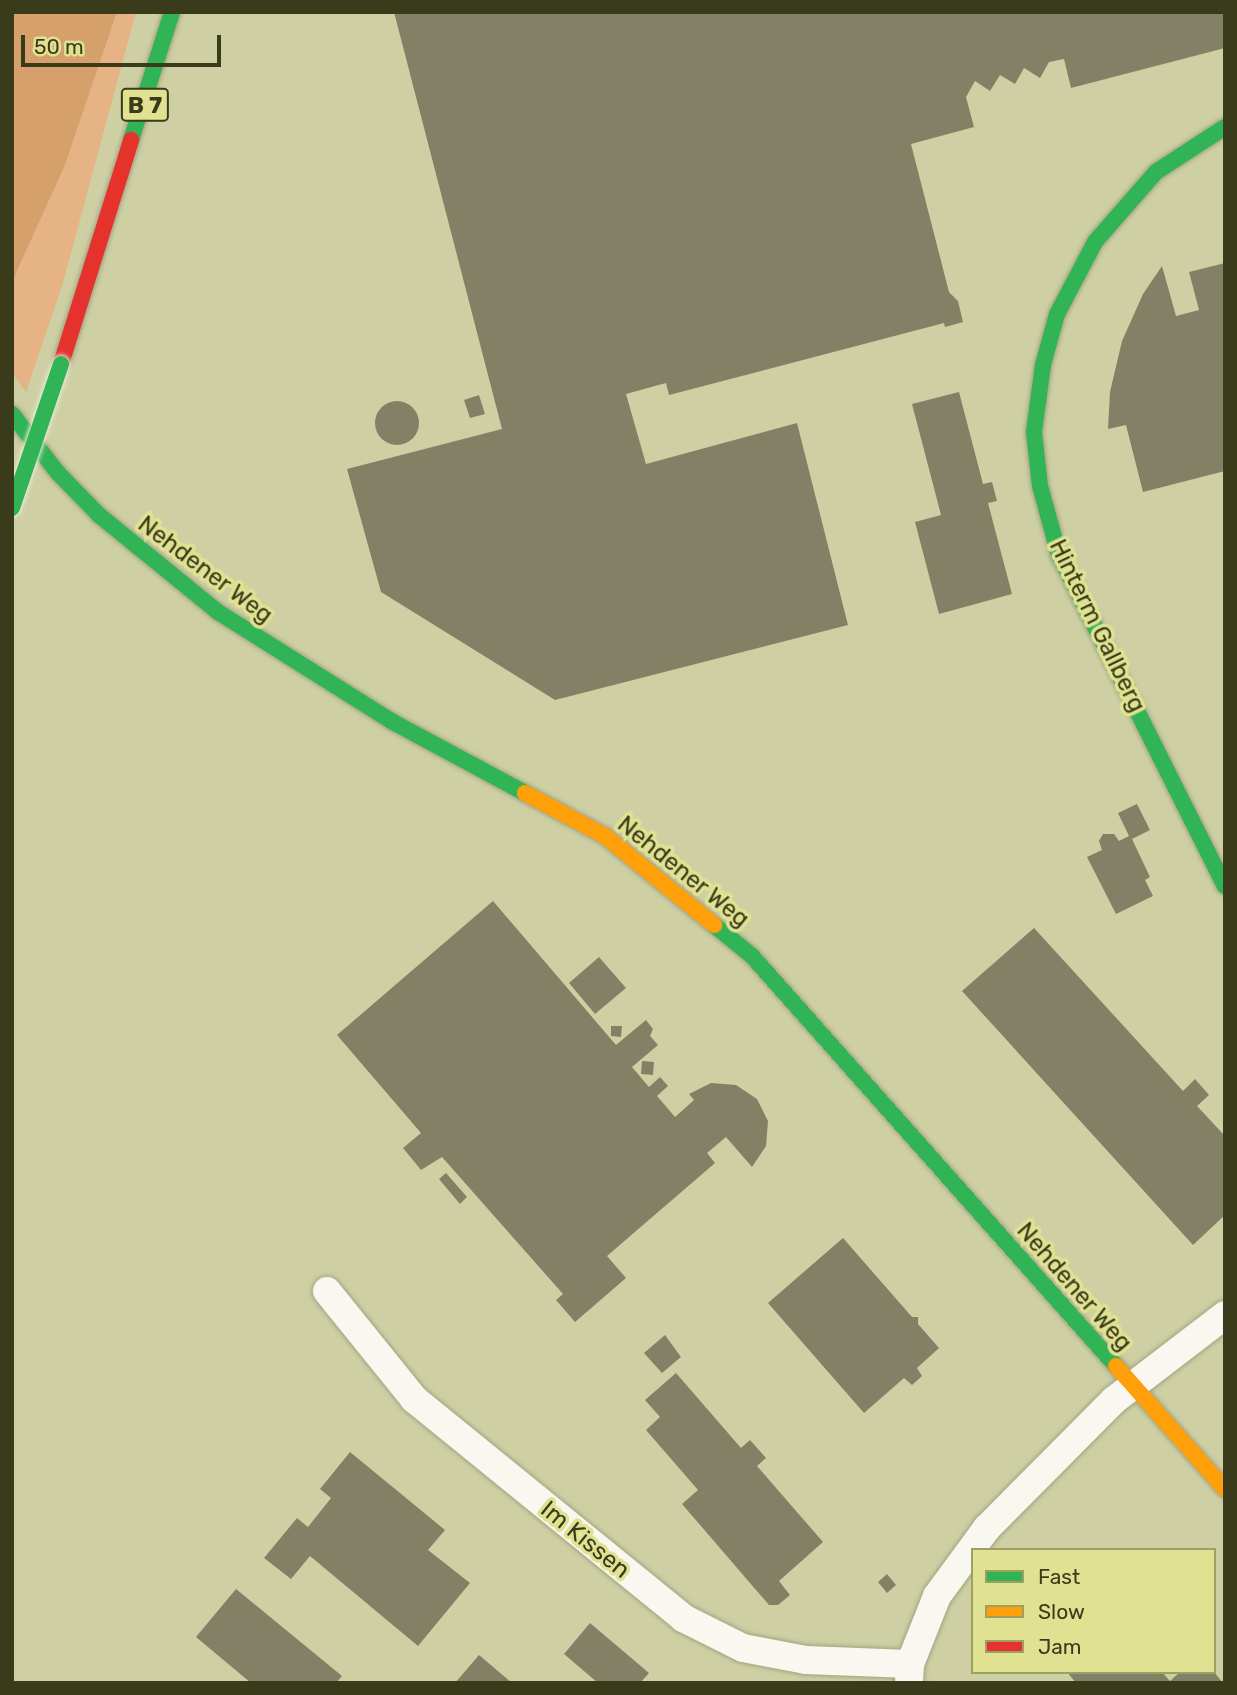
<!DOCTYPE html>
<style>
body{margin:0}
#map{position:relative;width:1237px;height:1695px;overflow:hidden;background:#ced0a4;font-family:Rubik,sans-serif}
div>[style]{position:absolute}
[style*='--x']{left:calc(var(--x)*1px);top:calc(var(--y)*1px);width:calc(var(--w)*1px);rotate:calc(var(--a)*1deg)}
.green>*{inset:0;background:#e5b384}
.forest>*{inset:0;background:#d6a06c}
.building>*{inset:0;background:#828166}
.round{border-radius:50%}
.roads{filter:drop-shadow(0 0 2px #a3a481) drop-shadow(0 0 2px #a3a481)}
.street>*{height:28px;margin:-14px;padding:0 14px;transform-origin:14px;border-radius:14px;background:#f8f8f1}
.fast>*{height:16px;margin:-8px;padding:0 8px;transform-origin:8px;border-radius:8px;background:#30b455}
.slow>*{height:16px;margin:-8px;padding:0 8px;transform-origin:8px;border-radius:8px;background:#ff9f0a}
.jam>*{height:16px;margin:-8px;padding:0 8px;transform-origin:8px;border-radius:8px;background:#e5322d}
.bridges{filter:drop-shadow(0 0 2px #e9ead6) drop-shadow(0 0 2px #e9ead6)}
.fast-bridge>*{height:16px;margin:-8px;padding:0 8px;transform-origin:8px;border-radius:8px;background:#30b455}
span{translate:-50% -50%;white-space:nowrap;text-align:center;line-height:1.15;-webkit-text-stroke:7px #e0e292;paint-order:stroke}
.shield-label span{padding:2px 5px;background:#e0e292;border:2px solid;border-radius:5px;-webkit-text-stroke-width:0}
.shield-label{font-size:23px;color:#3a3b1a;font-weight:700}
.street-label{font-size:24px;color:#3a3b1a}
.frame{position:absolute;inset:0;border:14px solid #3a3b1a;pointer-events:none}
.legend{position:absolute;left:971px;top:1548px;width:245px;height:126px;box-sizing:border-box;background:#e0e292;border:2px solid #9e9f62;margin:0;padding:9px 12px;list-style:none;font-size:21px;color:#3a3b1a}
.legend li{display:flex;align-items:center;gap:14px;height:35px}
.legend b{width:35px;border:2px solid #9e9f62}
.scale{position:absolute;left:21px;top:35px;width:200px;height:32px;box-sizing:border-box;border:4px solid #3a3b1a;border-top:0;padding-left:9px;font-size:21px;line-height:24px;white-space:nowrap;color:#3a3b1a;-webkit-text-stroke:5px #e0e292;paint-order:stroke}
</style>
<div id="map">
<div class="green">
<div style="clip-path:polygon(117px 12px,136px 12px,63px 283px,26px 392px,12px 373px,12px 282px,65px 165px)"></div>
</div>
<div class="forest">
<div style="clip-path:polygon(12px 12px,117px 12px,65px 165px,12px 282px)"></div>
</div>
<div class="building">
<div style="clip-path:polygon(394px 12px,1225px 12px,1225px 48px,1071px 88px,1064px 59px,1049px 62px,1040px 78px,1024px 68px,1015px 84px,1000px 75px,990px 91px,975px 81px,966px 97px,974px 127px,911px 144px,949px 292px,958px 301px,963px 322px,945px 327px,944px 323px,669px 395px,666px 383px,626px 394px,646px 464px,797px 423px,848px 625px,555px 700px,381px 592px,347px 469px,502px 429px)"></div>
<div style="clip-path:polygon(1225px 263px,1225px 471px,1143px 492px,1126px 425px,1108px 429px,1110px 392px,1122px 341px,1143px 294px,1162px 266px,1176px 316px,1199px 310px,1189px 272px)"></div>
<div style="clip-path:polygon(959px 392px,983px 484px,992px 482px,997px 501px,988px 503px,1012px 594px,939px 614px,915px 522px,941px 515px,912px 404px)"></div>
<div style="clip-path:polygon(479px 395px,485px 414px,470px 418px,464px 400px)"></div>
<div class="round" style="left:375px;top:401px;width:44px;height:44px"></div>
<div style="clip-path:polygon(1137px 804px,1150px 830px,1132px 839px,1150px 877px,1145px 880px,1153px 896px,1116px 914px,1087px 857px,1102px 850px,1099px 841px,1103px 834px,1114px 834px,1119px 841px,1129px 836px,1118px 813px)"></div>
<div style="clip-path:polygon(493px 901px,616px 1045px,646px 1020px,653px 1029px,650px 1036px,658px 1045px,632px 1067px,649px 1087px,660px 1077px,668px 1086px,657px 1096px,675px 1117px,694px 1100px,689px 1094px,711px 1083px,736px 1085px,757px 1099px,768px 1121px,766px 1146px,752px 1167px,726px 1137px,707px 1153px,715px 1163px,607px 1256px,626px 1278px,575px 1322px,556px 1300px,563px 1294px,442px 1157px,421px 1170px,403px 1148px,421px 1133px,337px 1035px)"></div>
<div style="clip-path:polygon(1034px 928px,1183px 1091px,1195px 1079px,1209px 1095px,1197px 1106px,1225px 1136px,1225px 1215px,1193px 1245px,962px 991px)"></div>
<div style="clip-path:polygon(599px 957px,626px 988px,595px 1014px,569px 983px)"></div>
<div style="clip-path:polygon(611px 1026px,622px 1026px,621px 1037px,611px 1036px)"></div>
<div style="clip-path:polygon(642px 1061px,654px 1062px,653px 1075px,641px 1074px)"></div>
<div style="clip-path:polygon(446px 1173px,467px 1197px,460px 1204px,439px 1179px)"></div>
<div style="clip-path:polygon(843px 1238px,912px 1317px,918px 1317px,918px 1324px,939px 1348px,917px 1368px,922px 1376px,912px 1385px,904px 1378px,864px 1413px,768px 1303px)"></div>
<div style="clip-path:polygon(665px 1335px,681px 1357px,662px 1373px,644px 1353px)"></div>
<div style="clip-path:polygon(676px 1373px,741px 1448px,750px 1440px,766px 1458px,757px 1466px,823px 1542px,779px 1581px,790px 1595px,778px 1605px,769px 1605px,682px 1504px,698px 1490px,646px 1430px,660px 1417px,645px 1400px)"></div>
<div style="clip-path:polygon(350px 1452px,445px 1530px,428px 1550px,470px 1583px,418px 1646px,310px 1556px,291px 1579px,264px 1558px,297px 1518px,308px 1527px,331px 1498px,320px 1489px)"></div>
<div style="clip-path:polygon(887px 1574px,896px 1585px,887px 1593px,878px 1582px)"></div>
<div style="clip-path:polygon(236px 1589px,342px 1676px,336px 1683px,251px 1683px,196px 1637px)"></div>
<div style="clip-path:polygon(590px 1623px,649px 1673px,640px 1683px,598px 1683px,564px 1654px)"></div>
<div style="clip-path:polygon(479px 1655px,512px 1683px,455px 1683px)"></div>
<div style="clip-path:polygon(1067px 1672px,1162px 1672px,1170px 1681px,1180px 1672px,1214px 1672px,1223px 1683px,1076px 1683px)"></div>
</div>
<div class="roads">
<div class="street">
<div style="--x:327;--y:1291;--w:139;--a:51.1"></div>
<div style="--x:414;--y:1399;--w:347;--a:39.1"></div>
<div style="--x:683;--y:1618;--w:67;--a:26.6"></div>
<div style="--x:743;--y:1648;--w:64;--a:10.8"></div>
<div style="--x:806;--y:1660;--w:104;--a:2.2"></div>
<div style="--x:909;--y:1683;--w:19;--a:-87"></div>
<div style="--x:910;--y:1664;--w:73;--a:-68.3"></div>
<div style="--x:937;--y:1596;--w:84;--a:-53.7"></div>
<div style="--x:987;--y:1528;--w:180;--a:-45.2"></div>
<div style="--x:1114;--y:1400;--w:140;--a:-37.4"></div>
</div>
<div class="fast">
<div style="--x:1225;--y:127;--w:82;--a:146.9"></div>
<div style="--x:1156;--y:172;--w:93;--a:131.1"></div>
<div style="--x:1095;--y:242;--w:81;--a:117.8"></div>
<div style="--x:1057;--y:314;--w:53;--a:105.4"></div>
<div style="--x:1043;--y:365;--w:68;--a:97.7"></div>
<div style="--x:1034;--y:432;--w:54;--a:83.7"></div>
<div style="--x:1040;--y:486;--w:72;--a:74.6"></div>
<div style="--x:1059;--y:555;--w:370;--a:63.4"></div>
<div style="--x:131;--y:140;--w:134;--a:-72.2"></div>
<div style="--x:12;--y:414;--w:75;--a:52.1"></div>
<div style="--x:58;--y:473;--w:59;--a:45.7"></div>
<div style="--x:99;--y:515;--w:154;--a:39.2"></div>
<div style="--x:218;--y:612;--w:207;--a:32.2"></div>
<div style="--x:393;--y:722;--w:150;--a:28.3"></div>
<div style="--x:714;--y:925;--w:49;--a:39.2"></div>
<div style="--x:752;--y:956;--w:548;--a:48.4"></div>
</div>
<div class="slow">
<div style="--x:525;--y:793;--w:91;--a:28.3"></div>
<div style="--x:605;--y:836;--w:141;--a:39.2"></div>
<div style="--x:1116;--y:1366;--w:164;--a:48.5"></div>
</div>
<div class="jam">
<div style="--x:61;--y:364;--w:235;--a:-72.6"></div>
</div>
</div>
<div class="bridges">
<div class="fast-bridge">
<div style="--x:12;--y:508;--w:152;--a:-71.2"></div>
</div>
</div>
<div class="shield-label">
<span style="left:145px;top:105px">B 7</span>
</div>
<div class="street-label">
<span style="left:205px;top:570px;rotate:37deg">Nehdener Weg</span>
<span style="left:1097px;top:626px;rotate:64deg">Hinterm Gallberg</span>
<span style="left:683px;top:872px;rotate:39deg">Nehdener Weg</span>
<span style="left:1074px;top:1287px;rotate:49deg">Nehdener Weg</span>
<span style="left:585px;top:1540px;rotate:39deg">Im Kissen</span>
</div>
<div class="frame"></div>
<ul class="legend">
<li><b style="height:9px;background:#30b455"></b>Fast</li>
<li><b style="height:9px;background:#ff9f0a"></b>Slow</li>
<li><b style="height:9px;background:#e5322d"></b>Jam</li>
</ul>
<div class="scale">50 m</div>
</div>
